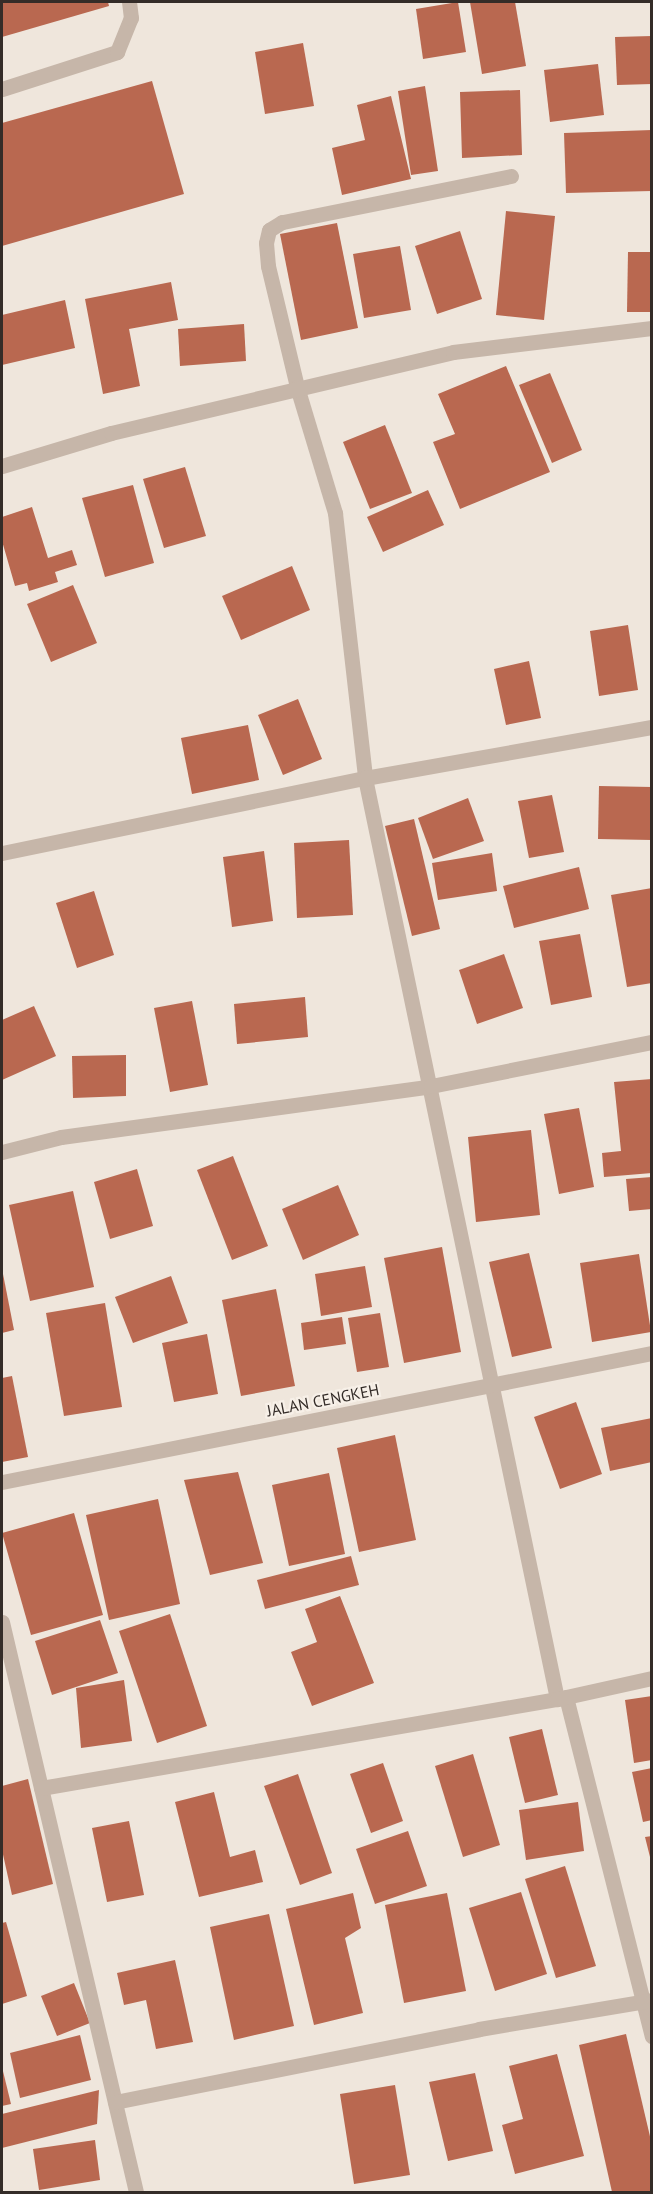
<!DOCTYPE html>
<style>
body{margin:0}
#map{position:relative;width:653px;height:2194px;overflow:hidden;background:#efe6dc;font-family:"PT Sans",sans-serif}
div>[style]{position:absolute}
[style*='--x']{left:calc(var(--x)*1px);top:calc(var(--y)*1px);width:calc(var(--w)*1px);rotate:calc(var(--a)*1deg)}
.building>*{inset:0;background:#b96850}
.minor>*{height:15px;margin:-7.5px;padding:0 7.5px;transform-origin:7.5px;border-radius:7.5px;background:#c6b6a9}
span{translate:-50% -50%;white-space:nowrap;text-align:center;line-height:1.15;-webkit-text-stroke:4.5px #f7f0e8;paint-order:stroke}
.street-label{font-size:16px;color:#342c28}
.frame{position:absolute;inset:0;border:3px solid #342c28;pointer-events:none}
</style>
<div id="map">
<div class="building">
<div style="clip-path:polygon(2px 2px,108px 2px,109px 6px,2px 37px)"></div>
<div style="clip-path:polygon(458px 2px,466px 52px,423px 59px,416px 9px)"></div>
<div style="clip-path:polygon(470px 2px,515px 2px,526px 66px,482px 74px)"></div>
<div style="clip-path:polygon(652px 36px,652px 84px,617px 85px,615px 37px)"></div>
<div style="clip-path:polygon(303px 43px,314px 106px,265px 114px,255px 52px)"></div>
<div style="clip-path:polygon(598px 64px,604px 115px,550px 122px,544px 70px)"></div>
<div style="clip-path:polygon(152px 81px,184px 194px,2px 246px,2px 123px)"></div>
<div style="clip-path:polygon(425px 86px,438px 171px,411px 175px,398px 91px)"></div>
<div style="clip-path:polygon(520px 90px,522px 155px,462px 158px,460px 92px)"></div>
<div style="clip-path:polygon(391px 96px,411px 179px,342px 195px,332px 148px,365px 140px,357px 105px)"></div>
<div style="clip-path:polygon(652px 130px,652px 191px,566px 193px,564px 133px)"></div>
<div style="clip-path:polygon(506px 211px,555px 216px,544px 320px,496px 315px)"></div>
<div style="clip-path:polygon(337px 223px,358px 328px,301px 340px,280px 234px)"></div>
<div style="clip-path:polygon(460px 231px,482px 299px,437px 314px,415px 246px)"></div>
<div style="clip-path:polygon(400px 246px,411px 310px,364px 318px,353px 254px)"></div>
<div style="clip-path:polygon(628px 252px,652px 252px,652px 312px,627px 312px)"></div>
<div style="clip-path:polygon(171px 282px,178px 320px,129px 329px,140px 386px,103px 394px,85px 299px)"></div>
<div style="clip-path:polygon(65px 300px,75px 348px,2px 365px,2px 315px)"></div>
<div style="clip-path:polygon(244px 324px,246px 361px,180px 366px,178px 329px)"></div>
<div style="clip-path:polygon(506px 366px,550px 472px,460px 509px,433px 442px,455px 434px,438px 394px)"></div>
<div style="clip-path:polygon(550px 373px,582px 450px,552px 463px,519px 385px)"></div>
<div style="clip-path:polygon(385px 425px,412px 493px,370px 509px,343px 442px)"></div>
<div style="clip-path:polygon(185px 467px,206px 536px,164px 548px,143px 479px)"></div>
<div style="clip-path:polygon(133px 485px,154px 563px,105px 577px,82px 498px)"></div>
<div style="clip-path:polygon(428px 490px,444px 525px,383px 552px,367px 517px)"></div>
<div style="clip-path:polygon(32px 507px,48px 558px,72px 550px,77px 565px,55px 572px,58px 582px,29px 591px,27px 583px,15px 586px,2px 541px,2px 517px)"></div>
<div style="clip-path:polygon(292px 566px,310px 610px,241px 640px,222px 596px)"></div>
<div style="clip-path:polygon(73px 585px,97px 643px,51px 662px,27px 604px)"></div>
<div style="clip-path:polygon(628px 625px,638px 690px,599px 696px,590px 631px)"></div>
<div style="clip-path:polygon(529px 661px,541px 718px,506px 725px,494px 669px)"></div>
<div style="clip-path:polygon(298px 699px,322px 759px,283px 775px,258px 715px)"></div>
<div style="clip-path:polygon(248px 725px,259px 780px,192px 794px,181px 738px)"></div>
<div style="clip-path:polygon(599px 786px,652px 787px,652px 840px,598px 839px)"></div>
<div style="clip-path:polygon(552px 795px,564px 852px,529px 858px,518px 801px)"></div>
<div style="clip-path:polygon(468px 798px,484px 841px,433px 859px,418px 818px)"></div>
<div style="clip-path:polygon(414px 819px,440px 929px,412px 936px,385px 826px)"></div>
<div style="clip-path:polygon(349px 840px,353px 915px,297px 918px,294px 843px)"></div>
<div style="clip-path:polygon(264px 851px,273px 921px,232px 927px,223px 857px)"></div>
<div style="clip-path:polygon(492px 853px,497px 891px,438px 900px,432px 863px)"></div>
<div style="clip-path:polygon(579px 867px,589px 909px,514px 928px,503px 886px)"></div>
<div style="clip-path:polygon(652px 888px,652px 983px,627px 987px,611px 895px)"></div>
<div style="clip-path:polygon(94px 891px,114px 955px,77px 968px,56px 903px)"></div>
<div style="clip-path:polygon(580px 934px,592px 997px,551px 1005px,539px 941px)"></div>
<div style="clip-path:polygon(504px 954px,523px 1008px,477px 1024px,459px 970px)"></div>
<div style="clip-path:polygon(305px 997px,308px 1037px,237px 1044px,234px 1004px)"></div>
<div style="clip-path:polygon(192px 1001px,208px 1085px,170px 1092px,154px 1008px)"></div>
<div style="clip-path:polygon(34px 1006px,56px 1056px,2px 1080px,2px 1020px)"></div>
<div style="clip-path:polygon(126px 1055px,126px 1096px,73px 1098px,72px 1056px)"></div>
<div style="clip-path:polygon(652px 1079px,652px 1173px,604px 1177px,602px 1153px,621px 1151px,614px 1082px)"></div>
<div style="clip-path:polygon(579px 1108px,594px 1187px,559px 1194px,544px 1114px)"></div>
<div style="clip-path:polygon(531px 1130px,540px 1215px,476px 1222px,468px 1137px)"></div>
<div style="clip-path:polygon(233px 1156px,268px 1246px,232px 1260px,197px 1170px)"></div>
<div style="clip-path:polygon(137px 1169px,153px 1226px,110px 1239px,94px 1182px)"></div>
<div style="clip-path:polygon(652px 1177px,652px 1209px,629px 1211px,626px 1179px)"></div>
<div style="clip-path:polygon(338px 1185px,359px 1235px,303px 1260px,282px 1209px)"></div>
<div style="clip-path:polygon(73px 1191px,94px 1287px,30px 1301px,9px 1205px)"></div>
<div style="clip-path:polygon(442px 1247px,461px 1352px,404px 1363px,384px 1258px)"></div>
<div style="clip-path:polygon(529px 1253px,552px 1348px,512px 1357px,489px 1262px)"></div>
<div style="clip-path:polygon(639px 1254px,651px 1332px,592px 1342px,580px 1263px)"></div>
<div style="clip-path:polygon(365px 1266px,372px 1307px,321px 1316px,315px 1274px)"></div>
<div style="clip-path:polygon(3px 1274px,14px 1330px,2px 1333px,2px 1274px)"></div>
<div style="clip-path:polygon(171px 1276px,188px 1323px,133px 1343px,115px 1297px)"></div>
<div style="clip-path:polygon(276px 1289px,295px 1386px,241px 1396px,222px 1300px)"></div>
<div style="clip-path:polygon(105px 1303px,122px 1407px,64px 1416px,46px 1313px)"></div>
<div style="clip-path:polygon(380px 1313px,389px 1367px,357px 1372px,348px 1318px)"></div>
<div style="clip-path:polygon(342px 1317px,346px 1344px,304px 1350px,301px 1323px)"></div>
<div style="clip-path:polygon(207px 1334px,218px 1394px,174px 1402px,162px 1343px)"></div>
<div style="clip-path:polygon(12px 1376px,28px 1457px,2px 1462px,2px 1378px)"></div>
<div style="clip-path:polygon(576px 1402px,602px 1474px,560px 1489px,534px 1417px)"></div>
<div style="clip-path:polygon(652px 1418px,652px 1462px,610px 1471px,601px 1428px)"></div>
<div style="clip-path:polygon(395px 1435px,416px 1540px,359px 1552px,337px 1448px)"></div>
<div style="clip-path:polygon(238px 1472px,263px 1563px,210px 1575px,184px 1480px)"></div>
<div style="clip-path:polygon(329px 1473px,345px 1554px,289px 1566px,272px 1485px)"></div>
<div style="clip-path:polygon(158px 1499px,180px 1604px,109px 1620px,86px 1515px)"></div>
<div style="clip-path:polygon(74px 1513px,103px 1615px,31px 1635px,2px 1533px)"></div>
<div style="clip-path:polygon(351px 1556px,359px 1585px,265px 1609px,257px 1580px)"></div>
<div style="clip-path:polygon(340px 1596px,374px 1683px,312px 1706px,291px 1652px,317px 1642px,305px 1609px)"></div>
<div style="clip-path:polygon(170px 1614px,207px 1726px,157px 1743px,119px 1631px)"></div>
<div style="clip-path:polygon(100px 1620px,118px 1673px,52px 1695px,35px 1641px)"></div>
<div style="clip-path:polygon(124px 1680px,132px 1741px,81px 1748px,76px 1688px)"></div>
<div style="clip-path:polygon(652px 1696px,652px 1760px,634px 1763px,625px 1700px)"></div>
<div style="clip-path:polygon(542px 1729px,558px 1795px,525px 1803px,509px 1737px)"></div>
<div style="clip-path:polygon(473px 1754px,500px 1845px,463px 1857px,435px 1766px)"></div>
<div style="clip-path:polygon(383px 1763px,403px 1821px,371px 1833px,350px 1774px)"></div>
<div style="clip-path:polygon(652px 1768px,652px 1820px,643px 1822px,632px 1772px)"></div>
<div style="clip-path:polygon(298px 1774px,332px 1873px,300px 1885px,264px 1786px)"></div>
<div style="clip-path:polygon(28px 1779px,53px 1884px,12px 1895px,2px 1850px,2px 1786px)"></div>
<div style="clip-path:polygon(214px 1792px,230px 1857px,255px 1850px,263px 1882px,199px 1897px,175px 1802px)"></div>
<div style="clip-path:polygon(578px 1802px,584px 1851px,526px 1860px,519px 1810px)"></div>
<div style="clip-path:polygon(129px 1821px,144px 1895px,107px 1902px,92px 1828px)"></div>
<div style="clip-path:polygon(408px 1831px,427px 1886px,375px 1904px,356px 1849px)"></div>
<div style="clip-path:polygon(652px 1836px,652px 1861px,651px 1861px,645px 1837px)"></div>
<div style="clip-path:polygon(565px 1866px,596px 1966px,556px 1978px,525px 1879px)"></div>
<div style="clip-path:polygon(521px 1892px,547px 1974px,495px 1991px,469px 1908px)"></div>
<div style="clip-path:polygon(353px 1893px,361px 1928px,345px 1938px,363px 2013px,314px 2025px,286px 1909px)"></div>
<div style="clip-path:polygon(447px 1893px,466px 1991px,404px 2003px,385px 1905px)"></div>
<div style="clip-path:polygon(269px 1914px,294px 2026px,234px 2040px,210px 1927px)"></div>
<div style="clip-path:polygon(6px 1922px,27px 1996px,2px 2004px,2px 1923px)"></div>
<div style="clip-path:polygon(175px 1960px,193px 2042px,156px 2049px,146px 2000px,124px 2005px,117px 1973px)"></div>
<div style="clip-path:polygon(74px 1983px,90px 2023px,57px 2036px,41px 1996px)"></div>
<div style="clip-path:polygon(626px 2034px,652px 2145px,652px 2192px,612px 2192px,579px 2045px)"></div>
<div style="clip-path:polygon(80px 2035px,91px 2080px,20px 2098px,10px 2053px)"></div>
<div style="clip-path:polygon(557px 2054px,584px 2156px,515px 2174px,502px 2125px,523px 2119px,509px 2066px)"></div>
<div style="clip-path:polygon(2px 2067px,11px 2104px,2px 2106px)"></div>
<div style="clip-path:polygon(475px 2073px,493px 2151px,448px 2161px,429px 2082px)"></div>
<div style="clip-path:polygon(395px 2085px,410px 2175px,354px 2184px,340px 2094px)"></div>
<div style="clip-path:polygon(99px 2090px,97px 2124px,2px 2148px,2px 2114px)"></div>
<div style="clip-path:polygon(95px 2140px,100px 2180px,39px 2190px,33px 2149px)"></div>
</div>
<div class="minor">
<div style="--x:2;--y:89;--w:121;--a:-17.8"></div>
<div style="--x:117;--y:52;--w:37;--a:-68"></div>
<div style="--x:131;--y:18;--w:16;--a:-97"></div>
<div style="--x:511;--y:176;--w:234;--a:168.6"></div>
<div style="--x:282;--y:222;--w:15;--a:148"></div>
<div style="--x:269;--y:230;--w:13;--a:103"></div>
<div style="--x:266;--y:243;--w:23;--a:85"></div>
<div style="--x:268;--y:266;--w:124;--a:76.5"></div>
<div style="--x:297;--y:387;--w:132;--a:73.2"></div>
<div style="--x:335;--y:513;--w:267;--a:83.5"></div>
<div style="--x:365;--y:778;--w:941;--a:78.22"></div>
<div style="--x:2;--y:466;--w:114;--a:-16.8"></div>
<div style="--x:111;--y:433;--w:351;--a:-13.3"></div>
<div style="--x:453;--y:352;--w:200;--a:-6.9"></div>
<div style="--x:2;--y:853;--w:371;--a:-11.7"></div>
<div style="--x:365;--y:778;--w:291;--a:-10.1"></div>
<div style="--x:2;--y:1152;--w:61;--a:-14.3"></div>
<div style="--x:61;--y:1137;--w:373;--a:-7.8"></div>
<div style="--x:431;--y:1086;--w:225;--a:-11.3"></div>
<div style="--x:2;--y:1482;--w:663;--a:-11.23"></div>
<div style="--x:2;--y:1622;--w:586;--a:76.77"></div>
<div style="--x:566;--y:1697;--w:350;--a:75.8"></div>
<div style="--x:41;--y:1788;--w:524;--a:-9.79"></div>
<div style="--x:557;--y:1699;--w:97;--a:-12.5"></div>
<div style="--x:115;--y:2102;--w:371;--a:-11.3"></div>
<div style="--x:479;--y:2029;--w:175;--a:-9.5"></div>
</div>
<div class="street-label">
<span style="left:323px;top:1400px;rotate:-11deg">JALAN CENGKEH</span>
</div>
<div class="frame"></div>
</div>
